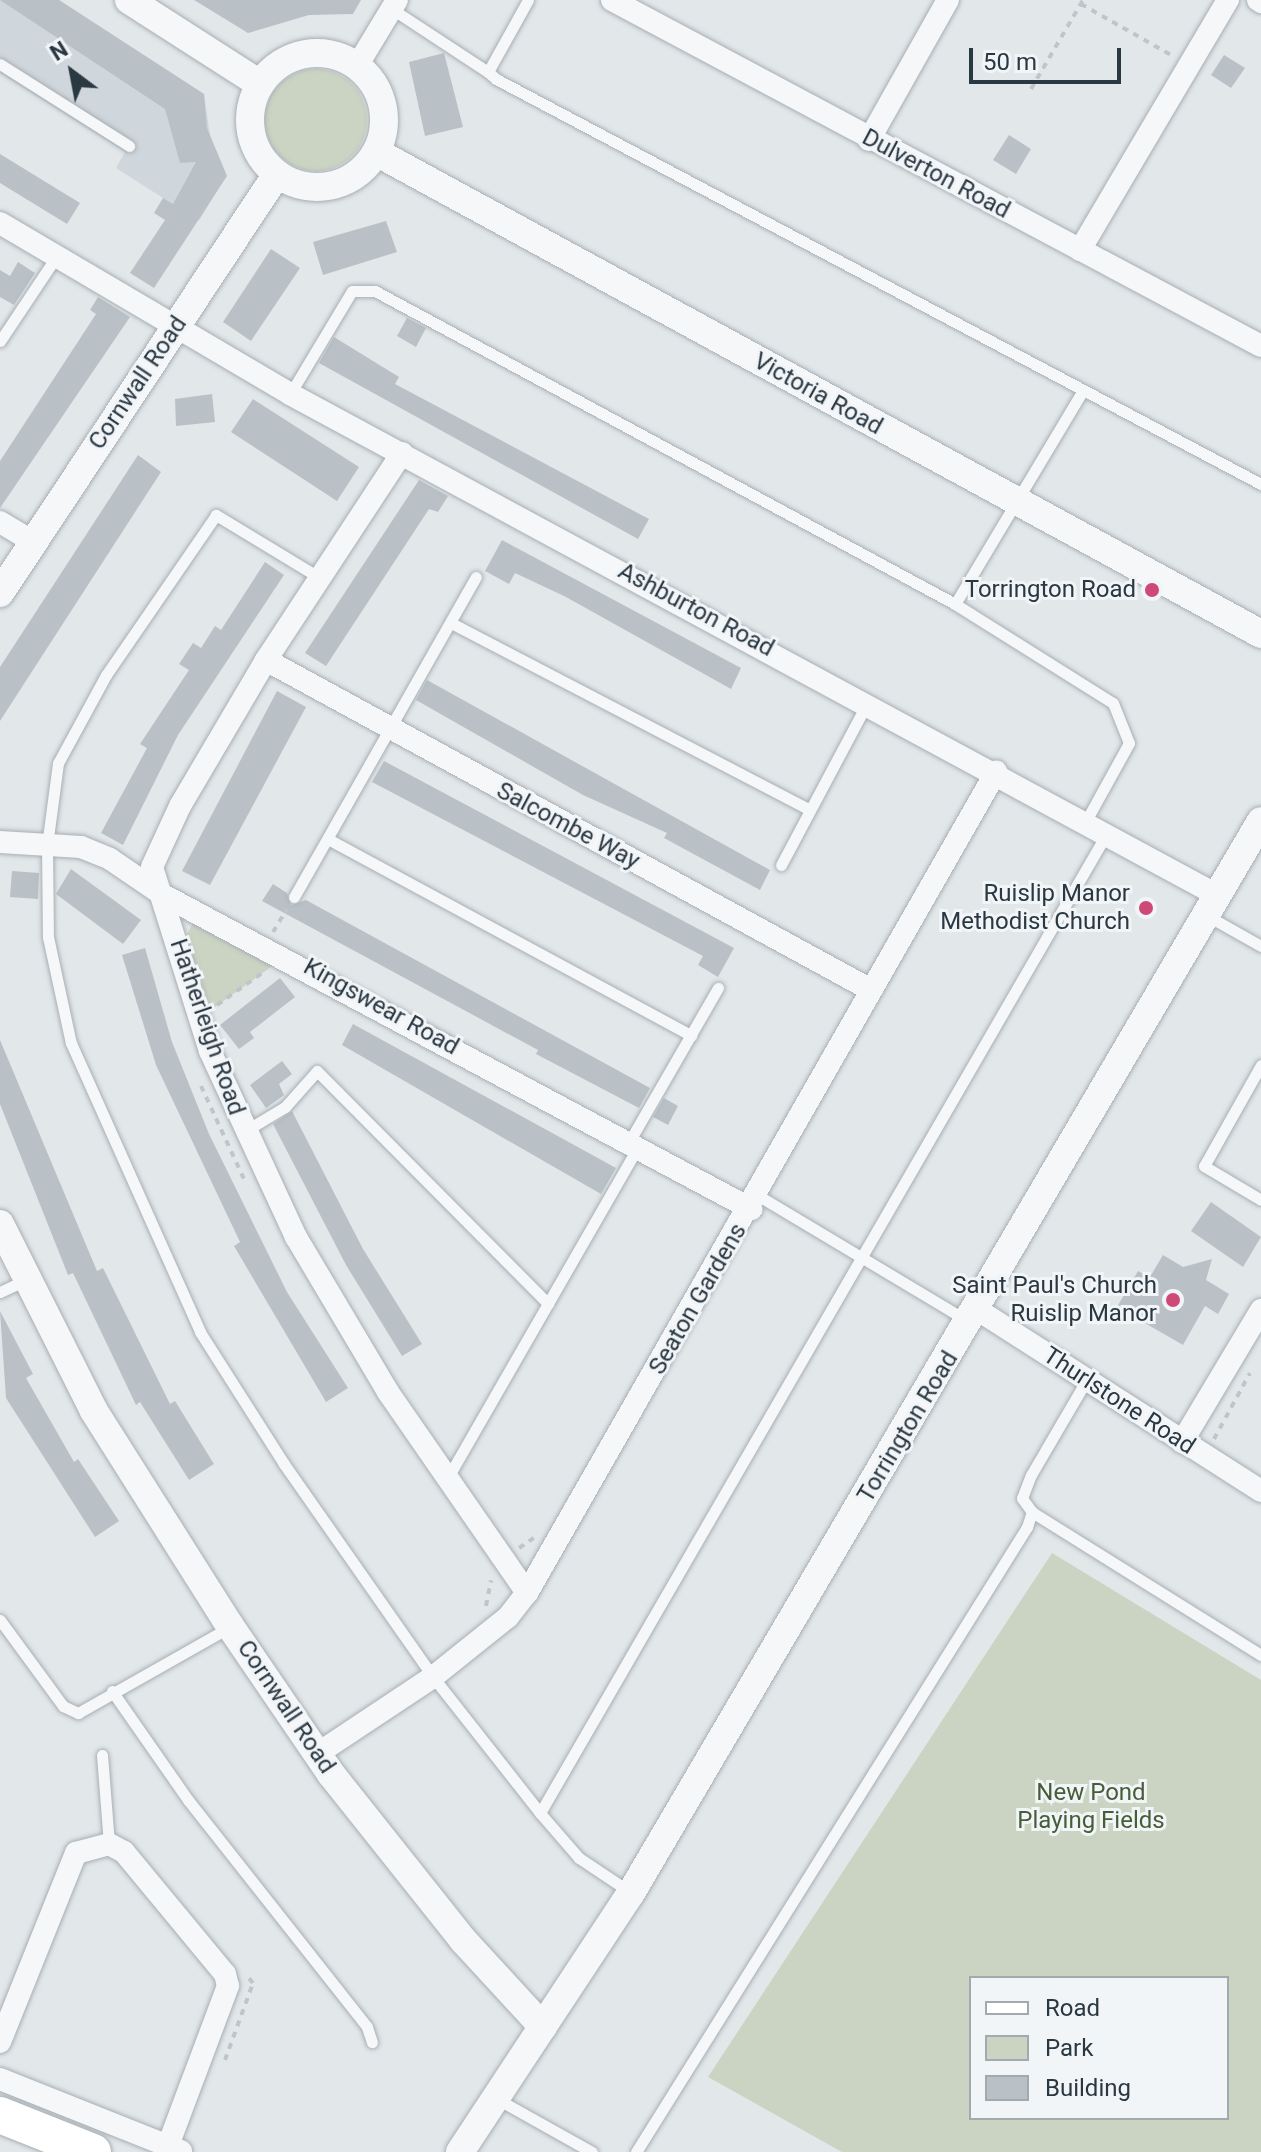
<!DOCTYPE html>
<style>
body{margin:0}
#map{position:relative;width:1261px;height:2152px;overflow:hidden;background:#e2e7ea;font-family:Roboto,sans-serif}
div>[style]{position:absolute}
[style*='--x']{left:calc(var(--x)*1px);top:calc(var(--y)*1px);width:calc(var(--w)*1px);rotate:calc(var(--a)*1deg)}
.built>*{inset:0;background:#d0d7dc}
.green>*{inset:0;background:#cbd4c3}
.round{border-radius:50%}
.building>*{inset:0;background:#b9c1c7}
.path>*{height:4px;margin-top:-2px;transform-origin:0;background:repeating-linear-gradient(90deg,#c0c5c9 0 6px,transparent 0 12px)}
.roads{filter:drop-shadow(0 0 2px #a7afb4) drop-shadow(0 0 2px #a7afb4)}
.service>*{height:11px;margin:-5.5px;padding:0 5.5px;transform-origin:5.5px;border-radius:5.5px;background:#f5f7f9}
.minor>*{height:22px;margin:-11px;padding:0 11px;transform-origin:11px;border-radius:11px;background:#f5f7f9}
.tertiary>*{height:28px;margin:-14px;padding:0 14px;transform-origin:14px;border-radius:14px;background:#f5f7f9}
.tertiary>.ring{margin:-14px;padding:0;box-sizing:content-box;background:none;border:28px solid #f5f7f9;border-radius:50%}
.primary>*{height:36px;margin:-18px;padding:0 18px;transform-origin:18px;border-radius:18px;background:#fff}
.dots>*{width:22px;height:22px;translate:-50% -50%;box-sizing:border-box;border:4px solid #f2f5f8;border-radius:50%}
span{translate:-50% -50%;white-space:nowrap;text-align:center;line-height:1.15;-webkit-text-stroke:6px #f2f5f8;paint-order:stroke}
.street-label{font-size:24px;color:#2a3842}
.poi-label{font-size:24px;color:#2a3842}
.right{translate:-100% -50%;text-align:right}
.park-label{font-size:24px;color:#465e37}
.legend{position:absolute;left:969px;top:1976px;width:260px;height:144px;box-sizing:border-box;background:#f2f5f8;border:2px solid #a2a9af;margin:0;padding:10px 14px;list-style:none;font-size:24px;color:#2a3842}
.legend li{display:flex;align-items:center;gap:16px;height:40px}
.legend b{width:40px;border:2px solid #a2a9af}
.north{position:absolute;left:32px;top:32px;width:80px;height:80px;-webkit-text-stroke:6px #f2f5f8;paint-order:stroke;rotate:328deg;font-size:22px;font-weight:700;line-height:32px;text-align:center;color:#2a3842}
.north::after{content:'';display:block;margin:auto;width:28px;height:36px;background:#2a3842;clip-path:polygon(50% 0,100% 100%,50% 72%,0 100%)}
.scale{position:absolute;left:969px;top:48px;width:152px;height:36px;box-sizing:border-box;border:4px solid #2a3842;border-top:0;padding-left:10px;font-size:24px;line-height:28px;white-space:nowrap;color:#2a3842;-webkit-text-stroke:6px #f2f5f8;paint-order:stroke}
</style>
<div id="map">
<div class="built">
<div style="clip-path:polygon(0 0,59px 0,204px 94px,218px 189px,199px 221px,116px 168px,125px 152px,0 73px)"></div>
</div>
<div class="green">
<div class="round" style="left:265px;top:69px;width:102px;height:102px"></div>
<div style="clip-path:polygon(194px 921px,275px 964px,211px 1010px,186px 936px)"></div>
<div style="clip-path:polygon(evenodd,1052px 1553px,1261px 1680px,1261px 2152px,842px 2152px,708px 2077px,1052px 1553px,971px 1978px,1227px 1978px,1227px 2118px,971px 2118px,971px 1978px)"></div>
</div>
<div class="building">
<div style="clip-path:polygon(0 0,59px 0,204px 94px,207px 128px,227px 176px,154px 288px,130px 273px,165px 220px,154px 213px,163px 198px,173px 204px,196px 162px,180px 163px,165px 109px)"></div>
<div style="clip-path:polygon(194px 0,361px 0,353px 14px,309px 15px,248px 33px)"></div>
<div style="clip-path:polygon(444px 53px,463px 127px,425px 136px,409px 62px)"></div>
<div style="clip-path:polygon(1224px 55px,1245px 68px,1231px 88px,1211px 75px)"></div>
<div style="clip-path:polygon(1009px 135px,1031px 149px,1016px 174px,993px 160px)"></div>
<div style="clip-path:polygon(0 154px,80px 203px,67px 224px,0 183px)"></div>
<div style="clip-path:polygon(386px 221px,397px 252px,323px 275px,313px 242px)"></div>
<div style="clip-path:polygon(271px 249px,300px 268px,251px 341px,223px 322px)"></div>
<div style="clip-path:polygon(18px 262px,35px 273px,14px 305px,0 297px,0 270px,10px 276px)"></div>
<div style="clip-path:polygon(98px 297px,130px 317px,0 508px,0 461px,96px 314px,90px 310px)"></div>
<div style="clip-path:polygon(407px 318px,426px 328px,416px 347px,397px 336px)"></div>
<div style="clip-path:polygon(334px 337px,399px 377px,395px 384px,649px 519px,638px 539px,319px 363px)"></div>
<div style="clip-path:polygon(212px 394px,215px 422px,176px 426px,175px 399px)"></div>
<div style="clip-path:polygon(253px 399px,359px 467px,337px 501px,231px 432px)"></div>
<div style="clip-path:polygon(138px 455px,161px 472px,0 721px,0 667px)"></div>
<div style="clip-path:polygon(419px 480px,448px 496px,438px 512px,429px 509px,326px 666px,305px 653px)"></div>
<div style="clip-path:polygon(502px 540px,741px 668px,731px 689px,566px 597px,515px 573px,509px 584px,485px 571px)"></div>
<div style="clip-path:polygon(265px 562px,284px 575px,178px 735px,123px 845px,101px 833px,147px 748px,140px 744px,189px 670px,179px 664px,193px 643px,201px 648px,215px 626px,221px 630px)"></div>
<div style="clip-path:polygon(427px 680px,770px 870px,760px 890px,664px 838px,667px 833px,583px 795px,416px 700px)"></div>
<div style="clip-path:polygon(277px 691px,306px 707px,210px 885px,182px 871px)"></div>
<div style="clip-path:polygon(384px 761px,734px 948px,718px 977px,698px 965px,703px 956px,372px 782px)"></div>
<div style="clip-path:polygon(71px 869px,141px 920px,123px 944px,56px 894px)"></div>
<div style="clip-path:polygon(12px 871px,39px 873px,38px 899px,10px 897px)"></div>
<div style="clip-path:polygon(273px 884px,287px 893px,291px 905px,306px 900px,650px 1088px,639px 1108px,536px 1054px,538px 1050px,262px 901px)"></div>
<div style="clip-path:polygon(145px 948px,172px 1042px,209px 1134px,287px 1292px,348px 1388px,326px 1402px,234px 1246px,240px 1242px,156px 1065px,122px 955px)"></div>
<div style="clip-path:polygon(280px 978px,295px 997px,250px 1032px,254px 1038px,239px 1049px,220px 1025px)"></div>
<div style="clip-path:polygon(353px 1024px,616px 1168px,601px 1194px,342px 1045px)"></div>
<div style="clip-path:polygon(0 1040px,97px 1271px,103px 1268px,170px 1404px,175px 1401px,214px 1464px,189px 1480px,140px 1402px,136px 1405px,73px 1273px,68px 1275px,0 1104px)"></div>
<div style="clip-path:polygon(282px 1061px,292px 1074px,279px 1084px,284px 1095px,266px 1108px,250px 1085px)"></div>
<div style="clip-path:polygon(664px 1098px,678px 1106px,668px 1125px,653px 1117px)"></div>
<div style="clip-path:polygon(292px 1111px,363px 1249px,422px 1344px,402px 1356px,346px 1265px,273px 1124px)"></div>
<div style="clip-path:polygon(1211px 1202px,1261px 1237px,1243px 1267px,1191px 1231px)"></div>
<div style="clip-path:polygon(1163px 1255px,1183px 1267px,1212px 1259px,1206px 1280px,1229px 1294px,1218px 1314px,1205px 1306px,1183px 1345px,1117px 1307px,1138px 1271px,1150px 1277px)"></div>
<div style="clip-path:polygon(0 1311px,33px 1374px,26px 1378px,74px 1462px,78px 1459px,119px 1521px,95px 1537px,6px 1398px)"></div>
</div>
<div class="path">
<div style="--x:1081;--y:4;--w:103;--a:29.5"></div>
<div style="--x:1031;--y:89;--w:103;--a:-59.7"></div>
<div style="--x:273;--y:932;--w:27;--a:-59"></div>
<div style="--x:217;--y:1005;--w:59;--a:-35.3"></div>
<div style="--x:201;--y:1086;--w:102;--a:65.2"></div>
<div style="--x:1214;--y:1439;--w:75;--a:-61.4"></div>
<div style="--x:519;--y:1548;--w:18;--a:-34"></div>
<div style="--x:486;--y:1606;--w:26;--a:-79"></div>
<div style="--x:225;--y:2060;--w:82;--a:-70"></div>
<div style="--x:253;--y:1983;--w:9;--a:-131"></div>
</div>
<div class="roads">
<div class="service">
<div style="--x:528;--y:0;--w:82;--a:119.1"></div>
<div style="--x:488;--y:72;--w:11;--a:41"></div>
<div style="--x:496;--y:79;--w:866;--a:27.9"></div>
<div style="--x:392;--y:9;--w:115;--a:33.3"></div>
<div style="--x:0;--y:64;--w:153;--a:32.4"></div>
<div style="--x:0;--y:341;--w:101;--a:-56.3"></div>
<div style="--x:290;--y:394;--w:120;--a:-59"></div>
<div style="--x:352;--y:291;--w:23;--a:0"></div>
<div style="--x:375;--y:291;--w:659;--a:28.35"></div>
<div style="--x:955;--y:604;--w:186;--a:32.1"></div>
<div style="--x:1113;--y:703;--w:43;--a:68.2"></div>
<div style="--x:1129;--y:743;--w:89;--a:118.9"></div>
<div style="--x:320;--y:578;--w:122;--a:-148.8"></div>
<div style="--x:216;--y:515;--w:194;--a:124.5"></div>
<div style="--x:106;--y:675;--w:100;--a:118.6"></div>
<div style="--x:58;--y:763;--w:83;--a:97.6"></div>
<div style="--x:47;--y:845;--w:92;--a:89.4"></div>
<div style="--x:48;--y:937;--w:108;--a:77.8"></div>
<div style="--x:71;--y:1043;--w:316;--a:65.9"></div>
<div style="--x:200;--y:1332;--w:156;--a:57.5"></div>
<div style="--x:284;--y:1464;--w:260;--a:55"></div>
<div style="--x:433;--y:1677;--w:173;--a:51.8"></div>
<div style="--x:540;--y:1813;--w:60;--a:49.1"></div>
<div style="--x:579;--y:1858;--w:61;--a:33.7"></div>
<div style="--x:955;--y:604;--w:247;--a:-59.1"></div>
<div style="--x:451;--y:623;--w:403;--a:27.5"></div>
<div style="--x:328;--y:839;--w:413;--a:28.4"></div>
<div style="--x:781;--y:865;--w:183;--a:-62"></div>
<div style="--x:294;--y:897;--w:368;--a:-60.4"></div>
<div style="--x:1206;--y:915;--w:63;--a:29.4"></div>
<div style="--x:1261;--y:1065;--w:116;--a:119.4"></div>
<div style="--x:1204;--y:1166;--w:66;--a:30.8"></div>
<div style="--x:245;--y:1131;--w:47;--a:-31"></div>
<div style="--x:285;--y:1107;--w:48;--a:-48.4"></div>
<div style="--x:317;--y:1071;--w:328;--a:45.2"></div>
<div style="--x:629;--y:1142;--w:178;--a:-60"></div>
<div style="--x:759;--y:1196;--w:244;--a:30.9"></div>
<div style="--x:0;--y:1292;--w:29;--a:-25"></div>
<div style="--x:447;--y:1479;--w:383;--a:-60.1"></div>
<div style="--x:1032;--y:1512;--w:270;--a:32"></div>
<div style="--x:0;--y:1620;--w:107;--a:53.8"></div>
<div style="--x:63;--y:1706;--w:17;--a:25"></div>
<div style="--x:78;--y:1713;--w:172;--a:-29.5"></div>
<div style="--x:112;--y:1691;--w:133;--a:55.1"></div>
<div style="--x:188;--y:1800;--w:289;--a:51.7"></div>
<div style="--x:367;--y:2027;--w:16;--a:72"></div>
<div style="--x:102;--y:1755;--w:89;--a:85.5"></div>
<div style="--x:540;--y:1813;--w:1132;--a:-59.95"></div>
<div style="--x:497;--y:2099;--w:109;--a:29.2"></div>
<div style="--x:636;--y:2152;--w:737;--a:-57.97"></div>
<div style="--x:1027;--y:1527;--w:16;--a:-72"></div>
<div style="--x:1032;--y:1512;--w:17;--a:-126"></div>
<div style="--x:1022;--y:1498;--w:25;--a:-69"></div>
<div style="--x:1031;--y:1475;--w:111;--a:-59.7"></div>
</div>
<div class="minor">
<div style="--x:612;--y:0;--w:735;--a:28.06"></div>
<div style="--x:1258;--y:0;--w:4;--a:34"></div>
<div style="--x:357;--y:66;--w:77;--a:-58.8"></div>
<div style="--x:869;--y:140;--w:161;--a:-60.6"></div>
<div style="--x:0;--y:223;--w:337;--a:30.5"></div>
<div style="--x:290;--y:394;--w:1054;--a:28.39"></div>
<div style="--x:1080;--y:250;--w:291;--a:-59.4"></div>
<div style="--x:402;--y:453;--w:248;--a:123.3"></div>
<div style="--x:266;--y:660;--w:169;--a:120.5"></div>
<div style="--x:180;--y:806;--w:67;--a:114.7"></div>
<div style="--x:152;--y:867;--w:193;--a:72.5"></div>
<div style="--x:210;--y:1051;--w:205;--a:65.2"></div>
<div style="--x:296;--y:1237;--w:180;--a:59.3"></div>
<div style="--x:388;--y:1392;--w:244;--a:55.3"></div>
<div style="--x:0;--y:522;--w:39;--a:31"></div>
<div style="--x:266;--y:660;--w:689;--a:28.61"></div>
<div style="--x:0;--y:842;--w:81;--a:3.5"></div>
<div style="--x:81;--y:847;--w:31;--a:22"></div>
<div style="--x:110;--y:859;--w:64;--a:34.2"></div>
<div style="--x:163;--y:895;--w:667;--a:28.1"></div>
<div style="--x:978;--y:1310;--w:336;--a:32.6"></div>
<div style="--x:1182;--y:1442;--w:154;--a:-59.1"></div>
<div style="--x:317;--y:1754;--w:139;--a:-33.6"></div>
<div style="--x:433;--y:1677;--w:96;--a:-38.7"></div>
<div style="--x:508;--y:1617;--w:31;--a:-52"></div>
<div style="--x:527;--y:1593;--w:946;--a:-60.26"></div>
<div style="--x:0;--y:2042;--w:204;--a:-68.1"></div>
<div style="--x:76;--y:1853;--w:34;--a:-15"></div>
<div style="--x:109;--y:1844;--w:17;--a:28"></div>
<div style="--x:124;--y:1852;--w:158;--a:50.4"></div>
<div style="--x:225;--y:1974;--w:12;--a:76"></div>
<div style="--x:228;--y:1986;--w:171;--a:110.6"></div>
<div style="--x:0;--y:2079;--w:195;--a:21.7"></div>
</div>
<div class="tertiary">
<div style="--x:129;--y:0;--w:156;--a:32.7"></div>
<div class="ring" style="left:250px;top:53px;width:106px;height:106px"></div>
<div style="--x:376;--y:152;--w:1008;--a:28.57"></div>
<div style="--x:0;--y:593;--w:502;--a:-56.53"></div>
<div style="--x:0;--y:1224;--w:209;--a:63.3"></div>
<div style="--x:94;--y:1411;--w:254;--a:57.7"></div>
<div style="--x:230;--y:1626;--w:179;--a:55.7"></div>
<div style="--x:331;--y:1774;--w:212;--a:51.5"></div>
<div style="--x:463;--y:1940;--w:118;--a:47.4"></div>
<div style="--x:460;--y:2152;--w:310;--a:-56.6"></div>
<div style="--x:631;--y:1893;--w:1243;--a:-59.56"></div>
</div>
<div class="primary">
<div style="--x:0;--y:2115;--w:100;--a:21.7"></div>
</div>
</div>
<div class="dots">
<div style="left:1152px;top:590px;background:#ce4976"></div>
<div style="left:1146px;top:908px;background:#ce4976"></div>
<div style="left:1173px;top:1300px;background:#ce4976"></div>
</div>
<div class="street-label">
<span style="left:936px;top:174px;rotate:28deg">Dulverton Road</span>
<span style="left:138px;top:383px;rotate:-56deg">Cornwall Road</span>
<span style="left:818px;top:394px;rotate:29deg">Victoria Road</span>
<span style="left:696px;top:610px;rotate:28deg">Ashburton Road</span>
<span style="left:568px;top:826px;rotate:28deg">Salcombe Way</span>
<span style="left:381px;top:1007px;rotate:29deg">Kingswear Road</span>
<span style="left:207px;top:1027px;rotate:71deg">Hatherleigh Road</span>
<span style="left:698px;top:1299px;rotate:-60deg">Seaton Gardens</span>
<span style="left:1119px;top:1401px;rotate:33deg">Thurlstone Road</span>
<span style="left:908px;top:1427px;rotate:-59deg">Torrington Road</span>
<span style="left:286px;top:1707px;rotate:56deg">Cornwall Road</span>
</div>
<div class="poi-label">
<span class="right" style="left:1136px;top:590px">Torrington Road</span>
<span class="right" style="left:1130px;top:908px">Ruislip Manor<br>Methodist Church</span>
<span class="right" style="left:1157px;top:1300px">Saint Paul's Church<br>Ruislip Manor</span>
</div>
<div class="park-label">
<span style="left:1091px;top:1807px">New Pond<br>Playing Fields</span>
</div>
<ul class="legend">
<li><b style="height:10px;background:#fff"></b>Road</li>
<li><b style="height:22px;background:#cbd4c3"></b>Park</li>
<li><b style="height:22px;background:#b9c1c7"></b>Building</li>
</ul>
<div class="north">N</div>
<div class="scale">50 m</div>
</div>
